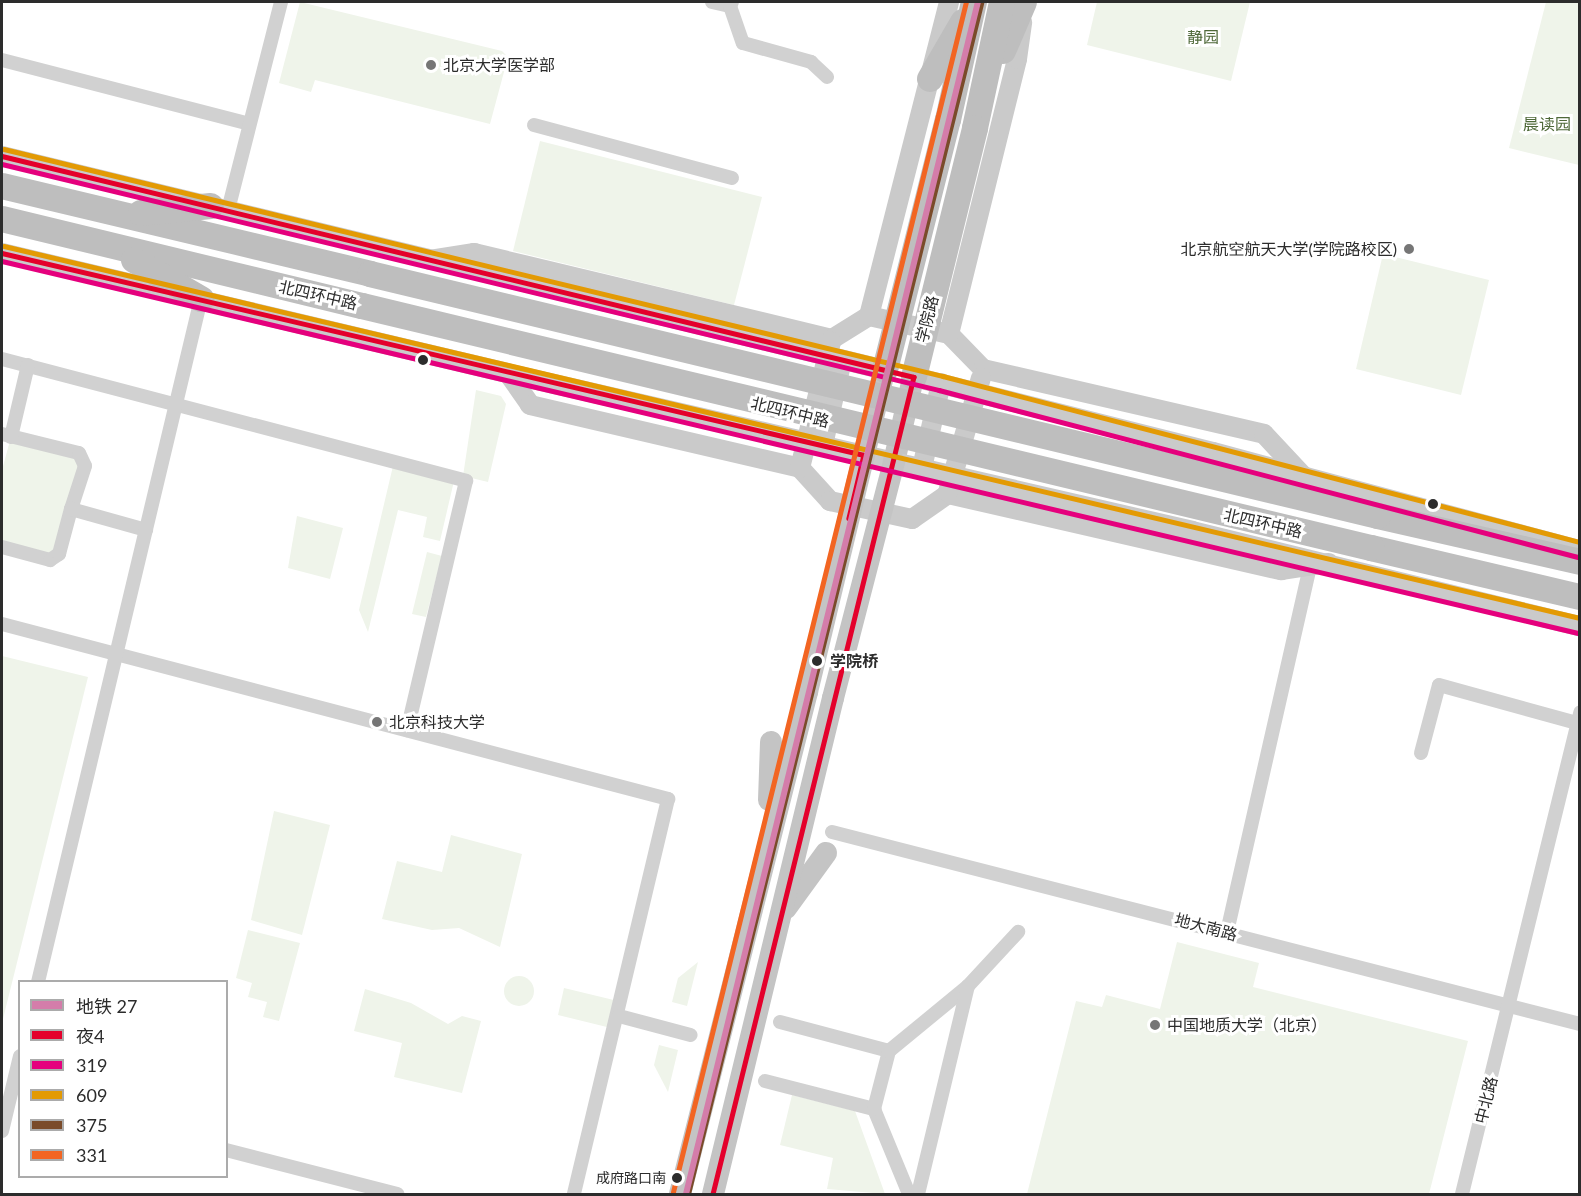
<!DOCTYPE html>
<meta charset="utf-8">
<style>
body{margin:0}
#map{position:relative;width:1581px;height:1196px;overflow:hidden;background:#fff;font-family:Lato,"Noto Sans SC",sans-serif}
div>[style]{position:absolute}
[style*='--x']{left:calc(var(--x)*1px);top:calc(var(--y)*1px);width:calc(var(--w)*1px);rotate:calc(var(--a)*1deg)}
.green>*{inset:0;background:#eff4ea}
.round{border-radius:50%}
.street>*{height:14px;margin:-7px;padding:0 7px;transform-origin:7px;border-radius:7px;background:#d1d1d1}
.secondary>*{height:20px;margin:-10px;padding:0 10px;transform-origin:10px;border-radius:10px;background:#cacaca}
.primary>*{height:22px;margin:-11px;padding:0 11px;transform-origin:11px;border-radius:11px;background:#c4c4c4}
.highway>*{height:26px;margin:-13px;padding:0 13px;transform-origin:13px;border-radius:13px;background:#bebebe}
.secondary-bridge>*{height:20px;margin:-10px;padding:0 10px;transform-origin:10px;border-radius:10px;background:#cacaca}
.primary-bridge>*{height:22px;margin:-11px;padding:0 11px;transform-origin:11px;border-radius:11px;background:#c4c4c4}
.highway-bridge>*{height:26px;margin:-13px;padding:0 13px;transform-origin:13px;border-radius:13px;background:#bebebe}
.bus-1>*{height:4.5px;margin:-2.25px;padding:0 2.25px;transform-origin:2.25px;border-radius:2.25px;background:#e4002b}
.bus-2>*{height:4.5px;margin:-2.25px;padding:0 2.25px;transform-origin:2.25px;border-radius:2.25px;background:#e5007d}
.bus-3>*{height:4.5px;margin:-2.25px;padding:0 2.25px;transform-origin:2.25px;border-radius:2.25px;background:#e39a04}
.bus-4>*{height:4.5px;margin:-2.25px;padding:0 2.25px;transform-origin:2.25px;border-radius:2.25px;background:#7a4b2a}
.bus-5>*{height:4.5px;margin:-2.25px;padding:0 2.25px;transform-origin:2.25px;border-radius:2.25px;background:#f26522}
.metro-1>*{height:6px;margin:-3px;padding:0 3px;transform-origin:3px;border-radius:3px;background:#d47daa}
.dots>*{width:16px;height:16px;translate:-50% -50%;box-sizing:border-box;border:3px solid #fff;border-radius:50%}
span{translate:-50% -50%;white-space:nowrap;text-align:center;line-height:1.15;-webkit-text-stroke:6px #fff;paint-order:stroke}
.bus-label{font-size:14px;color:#2c2c2c}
.right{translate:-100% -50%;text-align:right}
.park-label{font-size:16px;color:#4f6939}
.poi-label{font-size:16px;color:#2c2c2c}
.left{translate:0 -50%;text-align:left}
.street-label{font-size:16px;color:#2c2c2c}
.stop-label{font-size:16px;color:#2c2c2c;font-weight:700}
.frame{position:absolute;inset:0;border:3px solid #2c2c2c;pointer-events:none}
.legend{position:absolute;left:18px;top:980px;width:210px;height:198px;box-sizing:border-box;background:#fff;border:2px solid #ababab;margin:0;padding:8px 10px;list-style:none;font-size:18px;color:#2c2c2c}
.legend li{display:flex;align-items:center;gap:12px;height:30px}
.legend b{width:30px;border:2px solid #ababab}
</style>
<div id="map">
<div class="green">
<div style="clip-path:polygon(300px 2px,502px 51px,508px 57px,490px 124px,315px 80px,311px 92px,279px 83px)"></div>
<div style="clip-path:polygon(1097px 2px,1250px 2px,1231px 81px,1087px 45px)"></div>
<div style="clip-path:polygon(1546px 2px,1579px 2px,1579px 165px,1509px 148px)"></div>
<div style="clip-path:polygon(540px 141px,762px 197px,734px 305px,513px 251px)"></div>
<div style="clip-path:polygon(1383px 254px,1489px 280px,1461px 395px,1356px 369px)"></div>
<div style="clip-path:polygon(476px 390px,501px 396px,506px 404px,488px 482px,463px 476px)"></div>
<div style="clip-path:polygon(11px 437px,79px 453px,85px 466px,59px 554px,2px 547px,2px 470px)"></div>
<div style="clip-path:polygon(393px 466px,454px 481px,440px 541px,423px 537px,427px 517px,398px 510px,368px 632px,359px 610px)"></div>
<div style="clip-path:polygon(297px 516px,343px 528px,330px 579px,288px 568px)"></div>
<div style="clip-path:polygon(427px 552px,442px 556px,426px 617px,412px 614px)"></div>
<div style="clip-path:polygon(2px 656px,88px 677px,2px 1023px)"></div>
<div style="clip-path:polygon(274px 811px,330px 825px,302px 935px,251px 920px)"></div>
<div style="clip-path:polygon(451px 835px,522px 854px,500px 947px,459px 928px,432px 930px,382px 919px,397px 861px,442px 872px)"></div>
<div style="clip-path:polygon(248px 930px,300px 943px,279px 1021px,263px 1017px,267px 1002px,248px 997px,252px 983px,236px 978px)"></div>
<div style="clip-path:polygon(1177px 942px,1259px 963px,1253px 987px,1468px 1041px,1429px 1194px,1027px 1194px,1076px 1001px,1102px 1007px,1106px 995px,1160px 1009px)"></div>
<div style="clip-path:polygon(698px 962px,687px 1006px,672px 1002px,678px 978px)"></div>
<div class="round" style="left:504px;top:976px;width:30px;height:30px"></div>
<div style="clip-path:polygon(564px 988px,622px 1002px,615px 1029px,558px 1015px)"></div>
<div style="clip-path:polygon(365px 989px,411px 1003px,448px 1024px,462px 1016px,481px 1021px,462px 1093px,394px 1077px,402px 1043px,354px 1031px)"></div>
<div style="clip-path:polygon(659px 1045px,678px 1050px,668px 1092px,654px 1065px)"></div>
<div style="clip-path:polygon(792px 1095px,855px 1111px,885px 1194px,827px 1189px,833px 1158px,780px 1145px)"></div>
</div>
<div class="street">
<div style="--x:712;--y:2;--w:18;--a:13"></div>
<div style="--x:730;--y:6;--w:4;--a:-63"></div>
<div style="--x:730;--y:6;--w:39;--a:71"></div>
<div style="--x:743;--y:43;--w:71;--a:15.6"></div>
<div style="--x:811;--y:62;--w:22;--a:43"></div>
<div style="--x:2;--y:60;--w:255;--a:14.5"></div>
<div style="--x:534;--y:125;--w:205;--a:15"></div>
<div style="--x:228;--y:210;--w:215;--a:-75.7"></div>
<div style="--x:2;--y:359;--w:480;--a:14.7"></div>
<div style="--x:466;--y:481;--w:256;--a:103.3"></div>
<div style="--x:2;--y:434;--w:79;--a:13.9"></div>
<div style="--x:79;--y:453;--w:14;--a:65"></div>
<div style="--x:85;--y:466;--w:45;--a:108"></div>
<div style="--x:11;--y:437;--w:74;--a:-76.7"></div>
<div style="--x:2;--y:547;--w:50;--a:15.2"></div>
<div style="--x:50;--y:560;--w:11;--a:-34"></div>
<div style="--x:59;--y:554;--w:47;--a:-75.1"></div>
<div style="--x:71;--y:509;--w:78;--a:15.6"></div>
<div style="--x:2;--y:624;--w:689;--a:14.72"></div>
<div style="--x:668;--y:799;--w:406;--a:103.4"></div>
<div style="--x:1421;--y:753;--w:70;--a:-75.2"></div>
<div style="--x:1439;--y:685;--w:143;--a:15.4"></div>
<div style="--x:832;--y:832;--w:772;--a:14.4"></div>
<div style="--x:1227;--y:932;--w:375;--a:-77.2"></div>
<div style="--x:38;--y:982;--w:702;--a:-76.58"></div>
<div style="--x:619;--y:1016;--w:74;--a:14.8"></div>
<div style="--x:780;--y:1022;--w:113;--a:14.9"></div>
<div style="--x:765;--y:1081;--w:113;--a:14.4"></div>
<div style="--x:2;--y:1131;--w:77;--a:-76.5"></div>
<div style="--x:226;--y:1150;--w:177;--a:14.4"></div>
<div style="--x:909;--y:1194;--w:92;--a:-112.4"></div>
<div style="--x:874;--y:1109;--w:60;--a:-75.5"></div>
<div style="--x:889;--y:1051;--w:102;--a:-39.4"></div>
<div style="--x:968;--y:986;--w:74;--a:-47.2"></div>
<div style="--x:918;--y:1194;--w:214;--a:-76.5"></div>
<div style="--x:1462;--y:1194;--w:496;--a:-76.2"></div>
</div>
<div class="secondary">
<div style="--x:2;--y:156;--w:525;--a:13.56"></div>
<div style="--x:2;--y:253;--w:554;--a:13.36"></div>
<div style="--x:430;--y:260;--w:45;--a:-9"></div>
<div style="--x:474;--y:253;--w:368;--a:13.5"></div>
<div style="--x:832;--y:339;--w:44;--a:-31.9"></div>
<div style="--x:869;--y:316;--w:82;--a:12.7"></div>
<div style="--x:949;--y:334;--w:49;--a:45.8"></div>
<div style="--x:983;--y:369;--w:288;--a:13"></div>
<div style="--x:1264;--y:434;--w:60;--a:47"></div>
<div style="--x:869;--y:316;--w:324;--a:-75.7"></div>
<div style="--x:949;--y:334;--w:283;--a:-76.1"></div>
<div style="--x:1017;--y:59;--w:37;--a:-82"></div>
<div style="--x:508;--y:373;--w:39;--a:55"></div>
<div style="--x:530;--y:405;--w:277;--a:13.1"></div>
<div style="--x:800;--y:468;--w:45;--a:47.7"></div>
<div style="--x:830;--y:501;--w:84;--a:12.4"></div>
<div style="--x:912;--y:519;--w:44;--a:-34.8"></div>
<div style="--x:948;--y:494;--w:342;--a:12.9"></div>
<div style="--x:1281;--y:570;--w:48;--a:-8.5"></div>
<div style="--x:823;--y:445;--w:87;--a:-77.4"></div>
<div style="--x:1213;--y:452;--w:380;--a:15"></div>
<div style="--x:864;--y:455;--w:31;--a:13"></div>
<div style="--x:800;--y:468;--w:130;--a:-76.2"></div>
<div style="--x:922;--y:468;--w:87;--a:-77.4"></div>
<div style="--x:948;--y:492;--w:119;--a:-73.9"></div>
<div style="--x:1192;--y:531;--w:399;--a:13.8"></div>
</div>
<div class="primary">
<div style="--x:864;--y:455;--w:77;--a:-76.5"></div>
<div style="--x:894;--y:462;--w:77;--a:-77.2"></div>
<div style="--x:769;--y:800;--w:58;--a:-88"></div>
<div style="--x:786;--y:908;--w:68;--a:-54"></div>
<div style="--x:680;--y:1194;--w:518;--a:-75.8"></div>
<div style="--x:713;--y:1194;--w:510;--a:-76.4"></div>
</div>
<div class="highway">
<div style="--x:1003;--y:51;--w:53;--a:-66.8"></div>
<div style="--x:930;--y:79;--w:66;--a:-59.9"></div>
<div style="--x:948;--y:120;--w:121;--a:-77.6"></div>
<div style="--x:975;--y:128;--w:129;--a:-77.9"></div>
<div style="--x:2;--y:186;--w:378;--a:13.4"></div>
<div style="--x:141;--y:213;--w:70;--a:-5.7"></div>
<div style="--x:2;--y:219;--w:370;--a:13.6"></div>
<div style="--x:134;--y:260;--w:78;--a:30.2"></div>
<div style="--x:1378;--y:516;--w:207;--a:12.8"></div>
<div style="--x:1371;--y:548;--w:215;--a:13.2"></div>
</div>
<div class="secondary-bridge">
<div style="--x:512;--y:279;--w:384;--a:13.7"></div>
<div style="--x:914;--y:377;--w:308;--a:14.1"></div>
<div style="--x:541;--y:381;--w:331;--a:12.9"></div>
<div style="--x:894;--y:462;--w:306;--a:13"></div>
</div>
<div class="primary-bridge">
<div style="--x:807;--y:692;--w:244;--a:-76.5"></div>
<div style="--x:833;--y:698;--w:244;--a:-75.5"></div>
</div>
<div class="highway-bridge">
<div style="--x:370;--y:274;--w:1037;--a:13.5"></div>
<div style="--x:362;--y:306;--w:1038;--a:13.49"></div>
<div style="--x:885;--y:370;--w:258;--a:-75.9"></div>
<div style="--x:914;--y:377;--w:256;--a:-76.2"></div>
</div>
<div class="bus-1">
<div style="--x:2;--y:156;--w:938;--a:13.62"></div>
<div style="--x:914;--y:377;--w:841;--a:103.82"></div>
<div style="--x:2;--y:253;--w:885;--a:13.19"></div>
<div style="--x:864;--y:455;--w:65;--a:103.4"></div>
</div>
<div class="bus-2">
<div style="--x:2;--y:164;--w:964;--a:13.56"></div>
<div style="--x:939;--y:390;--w:660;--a:14.65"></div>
<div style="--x:2;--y:261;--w:1619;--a:13.28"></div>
</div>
<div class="bus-3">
<div style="--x:4;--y:149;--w:966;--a:13.59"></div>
<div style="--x:943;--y:376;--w:658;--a:14.61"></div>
<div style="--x:4;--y:246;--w:1619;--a:13.28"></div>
</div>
<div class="bus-4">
<div style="--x:688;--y:1194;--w:1226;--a:-76.17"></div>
</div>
<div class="bus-5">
<div style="--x:673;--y:1192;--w:1226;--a:-76.17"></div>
</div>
<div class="metro-1">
<div style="--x:686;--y:1194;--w:1227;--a:-76.24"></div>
</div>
<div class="dots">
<div style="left:431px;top:65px;background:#767676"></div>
<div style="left:1409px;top:249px;background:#767676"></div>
<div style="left:423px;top:360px;background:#2c2c2c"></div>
<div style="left:1433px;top:504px;background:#2c2c2c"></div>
<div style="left:817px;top:661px;background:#2c2c2c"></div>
<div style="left:377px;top:722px;background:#767676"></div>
<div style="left:1155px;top:1025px;background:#767676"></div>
<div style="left:677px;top:1178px;background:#2c2c2c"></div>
</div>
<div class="bus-label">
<span class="right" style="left:666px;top:1178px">成府路口南</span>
</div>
<div class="park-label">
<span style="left:1203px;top:37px">静园</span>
<span style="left:1547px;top:124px">晨读园</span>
</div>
<div class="poi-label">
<span class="left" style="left:443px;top:65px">北京大学医学部</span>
<span class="right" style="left:1397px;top:249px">北京航空航天大学(学院路校区)</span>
<span class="left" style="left:389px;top:722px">北京科技大学</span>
<span class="left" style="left:1167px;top:1025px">中国地质大学（北京）</span>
</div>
<div class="street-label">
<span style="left:318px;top:295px;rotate:13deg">北四环中路</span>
<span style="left:927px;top:319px;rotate:-76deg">学院路</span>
<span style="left:790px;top:412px;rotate:14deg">北四环中路</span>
<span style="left:1263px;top:523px;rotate:13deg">北四环中路</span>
<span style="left:1206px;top:927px;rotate:15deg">地大南路</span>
<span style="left:1486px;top:1100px;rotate:-76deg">中北路</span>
</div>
<div class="stop-label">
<span class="left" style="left:830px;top:661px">学院桥</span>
</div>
<div class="frame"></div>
<ul class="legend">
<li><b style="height:8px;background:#d47daa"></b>地铁 27</li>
<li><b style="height:8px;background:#e4002b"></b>夜4</li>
<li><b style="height:8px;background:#e5007d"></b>319</li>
<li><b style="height:8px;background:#e39a04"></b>609</li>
<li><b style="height:8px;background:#7a4b2a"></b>375</li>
<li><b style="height:8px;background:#f26522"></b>331</li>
</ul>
</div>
